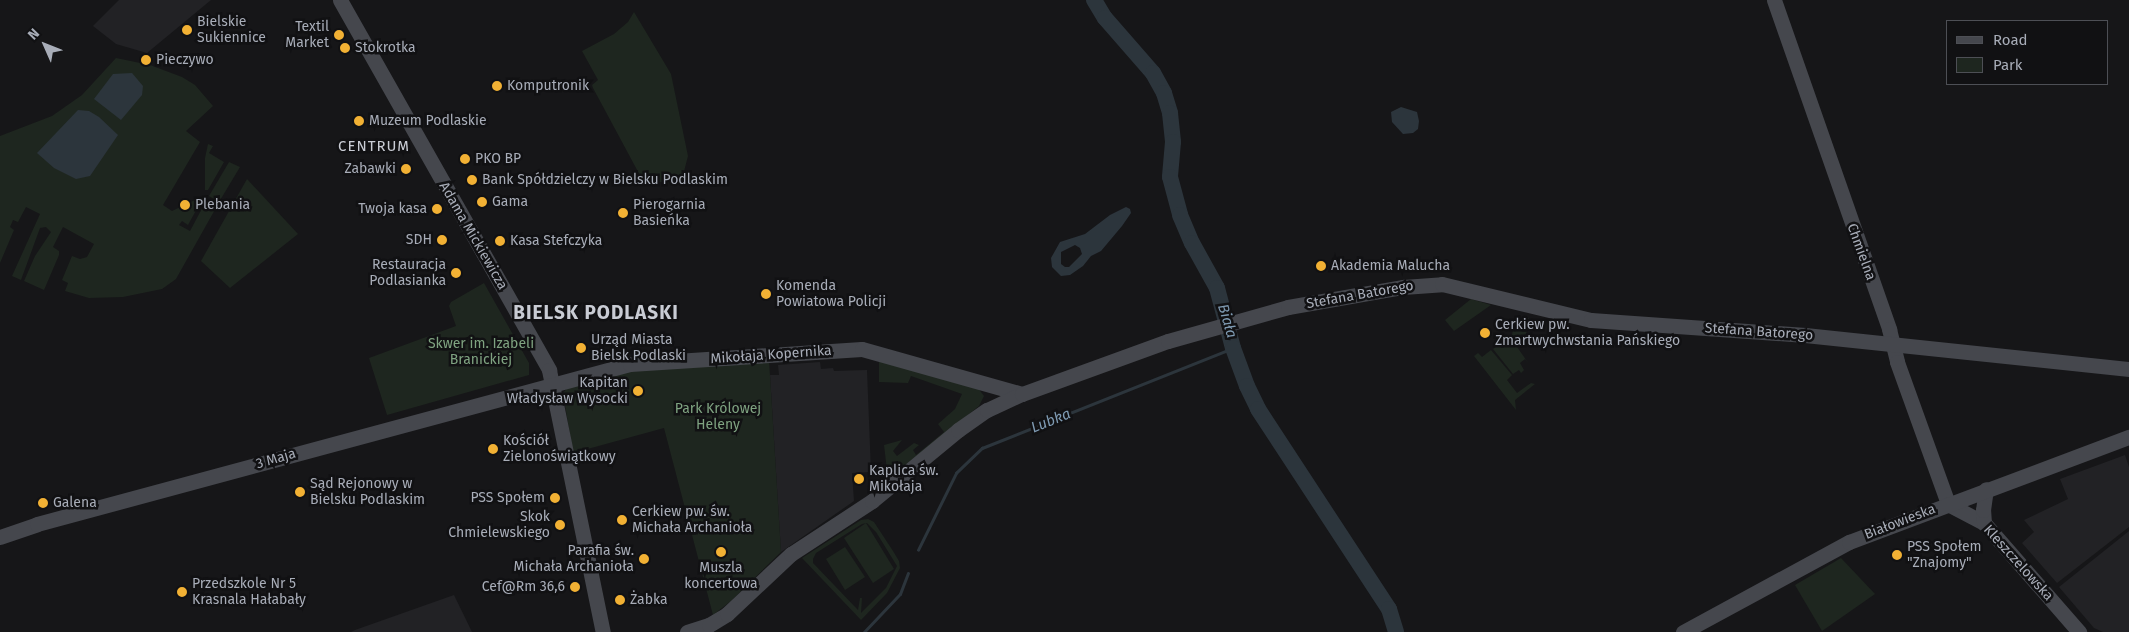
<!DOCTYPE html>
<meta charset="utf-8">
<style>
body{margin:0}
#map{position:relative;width:2129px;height:632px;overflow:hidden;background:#161618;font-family:"Fira Sans",sans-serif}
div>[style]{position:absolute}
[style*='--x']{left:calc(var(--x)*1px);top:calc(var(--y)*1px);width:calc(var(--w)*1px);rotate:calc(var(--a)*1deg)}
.built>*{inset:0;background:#222225}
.green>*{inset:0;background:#1e261f}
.water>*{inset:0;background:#2c353c}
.stream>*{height:2.5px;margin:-1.25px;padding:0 1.25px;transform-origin:1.25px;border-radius:1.25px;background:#2c353c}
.river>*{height:16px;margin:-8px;padding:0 8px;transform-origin:8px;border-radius:8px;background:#2c353c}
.secondary>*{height:15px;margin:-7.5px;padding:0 7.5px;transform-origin:7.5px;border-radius:7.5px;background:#45474d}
.dots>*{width:14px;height:14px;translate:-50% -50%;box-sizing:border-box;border:2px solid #111113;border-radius:50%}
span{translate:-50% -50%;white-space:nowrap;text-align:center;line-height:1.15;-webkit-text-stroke:5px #111113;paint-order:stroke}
.poi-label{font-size:14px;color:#a8adb8}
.left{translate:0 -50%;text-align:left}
.right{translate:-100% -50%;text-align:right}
.street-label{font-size:14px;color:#a8adb8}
.park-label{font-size:14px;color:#7fa381}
.neighbourhood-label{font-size:15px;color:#c9ccd4;letter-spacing:1px}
.water-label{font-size:15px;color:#7f9bb3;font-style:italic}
.district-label{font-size:19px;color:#c9ccd4;font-weight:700;letter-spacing:1px}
.legend{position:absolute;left:1946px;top:20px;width:162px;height:65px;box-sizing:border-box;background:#111113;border:1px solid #4d4f55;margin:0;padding:6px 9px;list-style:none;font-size:15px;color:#a8adb8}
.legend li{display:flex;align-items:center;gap:10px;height:25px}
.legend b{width:25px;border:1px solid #4d4f55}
.north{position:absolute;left:20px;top:20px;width:50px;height:50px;-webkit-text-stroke:4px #111113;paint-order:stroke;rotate:314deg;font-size:14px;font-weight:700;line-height:20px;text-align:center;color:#a8adb8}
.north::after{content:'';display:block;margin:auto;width:18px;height:22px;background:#a8adb8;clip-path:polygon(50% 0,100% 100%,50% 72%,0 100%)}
</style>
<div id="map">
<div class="built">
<div style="clip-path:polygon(119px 0,211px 0,147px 53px,116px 44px,93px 26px)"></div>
<div style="clip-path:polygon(820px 362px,821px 369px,833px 368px,834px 371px,867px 370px,871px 472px,852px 473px,854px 501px,781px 552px,770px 375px,779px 375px,778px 365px)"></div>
<div style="clip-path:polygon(2125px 455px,2129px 467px,2129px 527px,2057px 583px,2022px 543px,2034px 532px,2024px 520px,2068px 499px,2060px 479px)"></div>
<div style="clip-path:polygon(2129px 531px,2129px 632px,2103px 632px,2094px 628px,2059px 587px)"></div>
<div style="clip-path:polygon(454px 595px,472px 632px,351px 632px,355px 630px)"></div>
</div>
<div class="green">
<div style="clip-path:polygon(634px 12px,671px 74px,688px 156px,681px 183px,643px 181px,593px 88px,592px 85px,598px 80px,582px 51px,614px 34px,628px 22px)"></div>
<div style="clip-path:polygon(116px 58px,150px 65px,182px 77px,195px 85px,213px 106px,186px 131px,200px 142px,163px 205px,172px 211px,199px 198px,197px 202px,199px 205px,188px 225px,182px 221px,179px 225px,190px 231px,206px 201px,217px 206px,176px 279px,162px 289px,123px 297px,89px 298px,65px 291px,68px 283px,62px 280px,72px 256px,80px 259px,87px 257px,94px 244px,63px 227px,53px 247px,59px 251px,59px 255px,44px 290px,24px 281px,35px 256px,51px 232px,46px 227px,40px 228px,21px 280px,12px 276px,40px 214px,26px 207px,18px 222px,13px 220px,10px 227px,14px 230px,0 263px,0 136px,52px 116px,82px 95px)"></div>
<div style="clip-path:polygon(208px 144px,213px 146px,209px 153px,224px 162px,208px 190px,205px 190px,205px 158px)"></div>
<div style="clip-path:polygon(229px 162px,240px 167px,219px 202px,209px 196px)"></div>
<div style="clip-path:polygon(247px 179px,298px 234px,230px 288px,201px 261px)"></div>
<div style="clip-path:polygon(484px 283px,529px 363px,529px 375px,387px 415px,369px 358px,456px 326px,449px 306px,451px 302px)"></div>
<div style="clip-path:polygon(1471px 299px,1491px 305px,1454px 331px,1445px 320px)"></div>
<div style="clip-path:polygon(1529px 318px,1525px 341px,1519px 346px,1512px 335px,1514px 324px)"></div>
<div style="clip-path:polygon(1510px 337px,1529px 364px,1525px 359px,1520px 363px,1524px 370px,1521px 373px,1519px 370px,1513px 374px,1493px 349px)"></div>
<div style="clip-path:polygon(1491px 350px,1512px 375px,1507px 380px,1517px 393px,1531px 383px,1535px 384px,1515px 400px,1516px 410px,1474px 356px,1478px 353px,1482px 357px)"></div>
<div style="clip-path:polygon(769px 360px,781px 552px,731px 601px,713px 615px,664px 428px,573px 453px,563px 393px,567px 388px,631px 369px)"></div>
<div style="clip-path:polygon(879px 361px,978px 388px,984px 396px,979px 406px,888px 479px,884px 445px,902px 440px,893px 451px,897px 456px,914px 443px,919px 445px,913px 450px,916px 455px,944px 432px,938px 424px,955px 409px,962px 394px,911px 376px,908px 383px,879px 382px)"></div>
<div style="clip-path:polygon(evenodd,868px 519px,874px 522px,893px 551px,899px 561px,900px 568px,887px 593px,861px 620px,802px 558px,861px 520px,868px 519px,867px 523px,876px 532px,897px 566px,886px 588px,861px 613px,862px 598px,860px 598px,858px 610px,813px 563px,813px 559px,816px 553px,862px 524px,867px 523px)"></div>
<div style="clip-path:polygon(866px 523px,894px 569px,873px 583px,844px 538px)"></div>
<div style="clip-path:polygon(845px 547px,865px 577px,845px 590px,826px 559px)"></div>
<div style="clip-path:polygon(1841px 558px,1875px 594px,1822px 631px,1795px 585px)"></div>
</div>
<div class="water">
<div style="clip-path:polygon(132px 73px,143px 86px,142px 95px,121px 120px,94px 99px,113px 74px)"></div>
<div style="clip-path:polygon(1401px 107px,1417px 112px,1419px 121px,1418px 129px,1413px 133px,1403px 134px,1392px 122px,1391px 112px)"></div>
<div style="clip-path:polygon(78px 110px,89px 111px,99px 117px,118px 135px,90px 176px,76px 179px,54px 168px,37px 153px)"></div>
<div style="clip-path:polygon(evenodd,1126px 207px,1130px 209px,1131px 213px,1122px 226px,1101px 251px,1091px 256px,1083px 266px,1070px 275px,1061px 276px,1052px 267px,1051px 258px,1060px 242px,1085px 234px,1110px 215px,1126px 207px,1075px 245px,1080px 248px,1082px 254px,1069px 267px,1065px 267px,1061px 264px,1061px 252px,1075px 245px)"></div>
</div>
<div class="stream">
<div style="--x:918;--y:550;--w:86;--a:-63.7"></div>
<div style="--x:956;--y:473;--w:36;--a:-44"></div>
<div style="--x:982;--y:448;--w:270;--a:-21.7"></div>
<div style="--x:864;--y:632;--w:52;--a:-46.5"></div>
<div style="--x:900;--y:594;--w:22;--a:-69"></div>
</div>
<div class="river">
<div style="--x:1094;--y:0;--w:21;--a:59"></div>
<div style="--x:1105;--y:18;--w:73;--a:48.9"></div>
<div style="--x:1153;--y:73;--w:23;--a:61"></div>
<div style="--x:1164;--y:93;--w:21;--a:73"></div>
<div style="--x:1170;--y:113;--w:29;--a:84"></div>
<div style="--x:1173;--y:142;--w:35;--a:95"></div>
<div style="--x:1170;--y:177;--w:39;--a:75"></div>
<div style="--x:1180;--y:215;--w:30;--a:67"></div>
<div style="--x:1192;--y:243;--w:51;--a:60.9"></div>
<div style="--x:1217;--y:288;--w:62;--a:75.1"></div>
<div style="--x:1233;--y:348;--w:40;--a:69.8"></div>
<div style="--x:1247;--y:386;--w:25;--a:64"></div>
<div style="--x:1258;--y:409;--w:239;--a:56.8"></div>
<div style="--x:1389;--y:609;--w:24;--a:73"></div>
</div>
<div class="secondary">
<div style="--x:340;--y:0;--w:425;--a:60.5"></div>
<div style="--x:549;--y:370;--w:268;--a:78.4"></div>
<div style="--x:1774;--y:0;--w:349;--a:70.7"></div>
<div style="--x:1889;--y:329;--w:34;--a:76"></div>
<div style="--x:1897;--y:362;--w:151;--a:70.2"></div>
<div style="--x:1948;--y:504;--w:41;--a:27.8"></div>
<div style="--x:1984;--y:523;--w:145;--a:48.9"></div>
<div style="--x:1984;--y:523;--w:13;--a:-94"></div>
<div style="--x:1983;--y:510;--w:21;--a:-82"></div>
<div style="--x:0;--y:537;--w:39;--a:-19"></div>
<div style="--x:37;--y:524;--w:614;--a:-15.1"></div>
<div style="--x:630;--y:364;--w:232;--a:-3.7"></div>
<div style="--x:862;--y:349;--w:166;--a:15.7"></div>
<div style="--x:687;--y:632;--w:23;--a:-18"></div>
<div style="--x:709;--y:625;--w:21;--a:-31"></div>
<div style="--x:727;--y:614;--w:88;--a:-43.2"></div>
<div style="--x:791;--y:554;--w:97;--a:-33.2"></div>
<div style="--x:872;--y:501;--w:112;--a:-39.5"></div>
<div style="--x:958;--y:430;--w:35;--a:-35"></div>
<div style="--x:987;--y:410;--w:38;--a:-25"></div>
<div style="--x:1022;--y:394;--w:155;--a:-20"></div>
<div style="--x:1168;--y:341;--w:125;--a:-15.8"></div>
<div style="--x:1288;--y:307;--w:117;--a:-9.9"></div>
<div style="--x:1403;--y:287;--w:39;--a:-4"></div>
<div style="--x:1442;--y:284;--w:153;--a:13.6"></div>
<div style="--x:1591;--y:320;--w:215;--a:4"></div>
<div style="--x:1805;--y:335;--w:326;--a:6"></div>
<div style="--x:1683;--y:632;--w:189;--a:-28.5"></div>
<div style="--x:1849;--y:542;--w:299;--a:-20.6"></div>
</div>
<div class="dots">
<div style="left:187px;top:30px;background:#f2b134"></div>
<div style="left:339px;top:35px;background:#f2b134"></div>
<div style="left:345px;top:48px;background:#f2b134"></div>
<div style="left:146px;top:60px;background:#f2b134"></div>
<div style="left:497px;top:86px;background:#f2b134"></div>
<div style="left:359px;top:121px;background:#f2b134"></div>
<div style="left:465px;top:159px;background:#f2b134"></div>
<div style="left:406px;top:169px;background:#f2b134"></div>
<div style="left:472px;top:180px;background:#f2b134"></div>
<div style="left:482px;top:202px;background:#f2b134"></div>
<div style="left:185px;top:205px;background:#f2b134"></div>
<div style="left:437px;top:209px;background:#f2b134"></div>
<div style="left:623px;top:213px;background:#f2b134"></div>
<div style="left:442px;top:240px;background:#f2b134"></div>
<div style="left:500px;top:241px;background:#f2b134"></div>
<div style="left:1321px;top:266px;background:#f2b134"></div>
<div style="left:456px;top:273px;background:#f2b134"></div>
<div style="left:766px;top:294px;background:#f2b134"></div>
<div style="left:1485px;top:333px;background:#f2b134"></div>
<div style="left:581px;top:348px;background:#f2b134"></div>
<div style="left:638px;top:391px;background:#f2b134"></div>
<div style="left:493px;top:449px;background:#f2b134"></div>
<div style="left:859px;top:479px;background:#f2b134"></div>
<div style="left:300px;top:492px;background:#f2b134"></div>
<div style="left:555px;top:498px;background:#f2b134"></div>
<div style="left:43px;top:503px;background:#f2b134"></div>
<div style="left:622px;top:520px;background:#f2b134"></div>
<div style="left:560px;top:525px;background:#f2b134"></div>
<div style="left:721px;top:552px;background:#f2b134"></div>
<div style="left:1897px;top:555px;background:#f2b134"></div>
<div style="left:644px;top:559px;background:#f2b134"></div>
<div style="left:575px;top:587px;background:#f2b134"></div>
<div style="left:182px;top:592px;background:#f2b134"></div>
<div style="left:620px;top:600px;background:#f2b134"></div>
</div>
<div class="poi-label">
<span class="left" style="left:197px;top:30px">Bielskie<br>Sukiennice</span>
<span class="right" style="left:329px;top:35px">Textil<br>Market</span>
<span class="left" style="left:355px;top:48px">Stokrotka</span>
<span class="left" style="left:156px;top:60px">Pieczywo</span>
<span class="left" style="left:507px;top:86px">Komputronik</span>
<span class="left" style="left:369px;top:121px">Muzeum Podlaskie</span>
<span class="left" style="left:475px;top:159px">PKO BP</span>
<span class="right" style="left:396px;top:169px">Zabawki</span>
<span class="left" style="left:482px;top:180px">Bank Spółdzielczy w Bielsku Podlaskim</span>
<span class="left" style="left:492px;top:202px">Gama</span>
<span class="left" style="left:195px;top:205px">Plebania</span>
<span class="left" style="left:633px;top:213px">Pierogarnia<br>Basieńka</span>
<span class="right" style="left:427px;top:209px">Twoja kasa</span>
<span class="right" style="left:432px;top:240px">SDH</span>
<span class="left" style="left:510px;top:241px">Kasa Stefczyka</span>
<span class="right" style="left:446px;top:273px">Restauracja<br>Podlasianka</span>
<span class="left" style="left:1331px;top:266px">Akademia Malucha</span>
<span class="left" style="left:776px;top:294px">Komenda<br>Powiatowa Policji</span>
<span class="left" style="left:1495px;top:333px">Cerkiew pw.<br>Zmartwychwstania Pańskiego</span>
<span class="left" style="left:591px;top:348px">Urząd Miasta<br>Bielsk Podlaski</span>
<span class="right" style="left:628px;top:391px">Kapitan<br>Władysław Wysocki</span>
<span class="left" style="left:503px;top:449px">Kościół<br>Zielonoświątkowy</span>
<span class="left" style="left:869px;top:479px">Kaplica św.<br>Mikołaja</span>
<span class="left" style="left:310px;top:492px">Sąd Rejonowy w<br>Bielsku Podlaskim</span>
<span class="right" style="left:545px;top:498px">PSS Społem</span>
<span class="left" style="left:53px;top:503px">Galena</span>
<span class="left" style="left:632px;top:520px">Cerkiew pw. św.<br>Michała Archanioła</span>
<span class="right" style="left:550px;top:525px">Skok<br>Chmielewskiego</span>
<span class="left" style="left:1907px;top:555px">PSS Społem<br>"Znajomy"</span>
<span class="right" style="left:634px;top:559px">Parafia św.<br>Michała Archanioła</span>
<span style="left:721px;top:576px">Muszla<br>koncertowa</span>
<span class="left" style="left:192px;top:592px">Przedszkole Nr 5<br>Krasnala Hałabały</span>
<span class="right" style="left:565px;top:587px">Cef@Rm 36,6</span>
<span class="left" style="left:630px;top:600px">Żabka</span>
</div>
<div class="street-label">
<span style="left:473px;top:236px;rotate:60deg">Adama Mickiewicza</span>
<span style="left:1861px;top:252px;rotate:70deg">Chmielna</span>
<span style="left:1360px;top:295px;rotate:-10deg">Stefana Batorego</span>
<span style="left:1759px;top:332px;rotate:4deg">Stefana Batorego</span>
<span style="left:771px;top:355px;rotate:-4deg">Mikołaja Kopernika</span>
<span style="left:276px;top:459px;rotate:-16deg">3 Maja</span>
<span style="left:1900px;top:522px;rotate:-21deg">Białowieska</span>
<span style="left:2018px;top:563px;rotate:48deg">Kleszczelowska</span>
</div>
<div class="park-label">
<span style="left:481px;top:352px">Skwer im. Izabeli<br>Branickiej</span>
<span style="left:718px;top:417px">Park Królowej<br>Heleny</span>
</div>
<div class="neighbourhood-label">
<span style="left:374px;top:147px">CENTRUM</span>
</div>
<div class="water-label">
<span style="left:1227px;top:321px;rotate:73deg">Biała</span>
<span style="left:1051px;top:421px;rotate:-22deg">Lubka</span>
</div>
<div class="district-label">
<span style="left:596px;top:313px">BIELSK PODLASKI</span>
</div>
<ul class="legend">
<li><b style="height:6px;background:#45474d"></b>Road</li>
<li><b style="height:14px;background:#1e261f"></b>Park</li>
</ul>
<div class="north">N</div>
</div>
